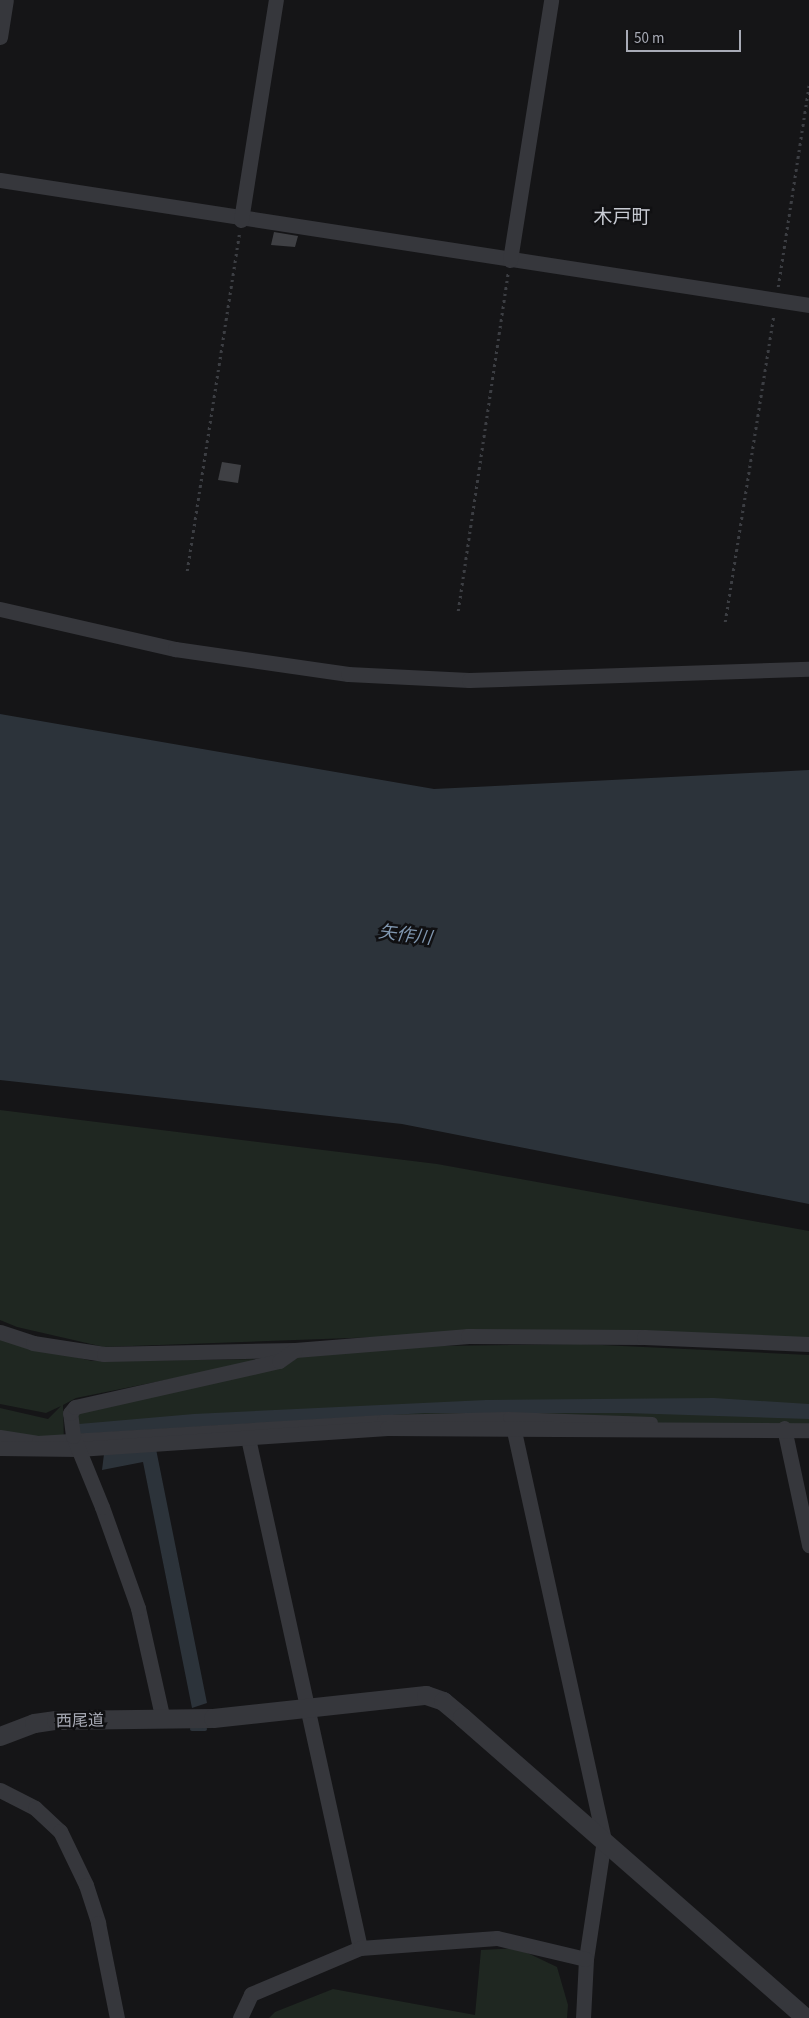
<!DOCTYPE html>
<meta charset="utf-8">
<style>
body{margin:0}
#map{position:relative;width:809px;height:2018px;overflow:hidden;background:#151517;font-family:"Source Sans 3","Noto Sans JP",sans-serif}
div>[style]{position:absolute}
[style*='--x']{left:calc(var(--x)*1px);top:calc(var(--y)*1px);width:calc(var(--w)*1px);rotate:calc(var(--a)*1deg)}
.green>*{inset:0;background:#1f2721}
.water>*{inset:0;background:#2c333a}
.stream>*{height:4.5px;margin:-2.25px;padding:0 2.25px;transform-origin:2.25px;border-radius:2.25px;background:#2c333a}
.building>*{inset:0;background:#3f4044}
.path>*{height:2.5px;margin-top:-1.25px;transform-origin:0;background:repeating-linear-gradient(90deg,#3c3e43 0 2.5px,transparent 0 6.5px)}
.pedestrian>*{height:11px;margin:-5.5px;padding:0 5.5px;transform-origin:5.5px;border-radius:5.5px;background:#36373c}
.minor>*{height:15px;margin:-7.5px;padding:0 7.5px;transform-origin:7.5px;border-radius:7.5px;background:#36373c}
.tertiary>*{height:19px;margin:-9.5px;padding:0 9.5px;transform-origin:9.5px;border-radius:9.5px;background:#36373c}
span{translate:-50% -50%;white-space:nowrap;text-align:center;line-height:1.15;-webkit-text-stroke:5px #101012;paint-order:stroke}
.street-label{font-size:16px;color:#a8abb6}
.water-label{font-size:18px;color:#8097b0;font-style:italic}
.quarter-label{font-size:19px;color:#c8cbd3}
.scale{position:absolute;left:626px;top:30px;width:115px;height:22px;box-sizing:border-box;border:2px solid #a8abb6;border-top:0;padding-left:6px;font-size:15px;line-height:18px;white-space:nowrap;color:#a8abb6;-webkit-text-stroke:4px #101012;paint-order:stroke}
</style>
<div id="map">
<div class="green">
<div style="clip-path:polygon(0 1110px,437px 1164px,809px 1231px,809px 1340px,544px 1331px,104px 1347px,17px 1327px,0 1320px)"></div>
<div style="clip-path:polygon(0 1339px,92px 1361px,269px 1359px,76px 1398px,63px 1405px,64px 1444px,0 1442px,0 1408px,48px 1419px,61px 1406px,46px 1413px,0 1404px)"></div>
<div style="clip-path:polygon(581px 1344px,809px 1355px,809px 1428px,515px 1426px,82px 1445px,77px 1416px,82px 1409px,287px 1365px,303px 1354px,435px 1346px)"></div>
<div style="clip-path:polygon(517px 1948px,557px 1967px,568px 2005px,567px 2018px,269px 2018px,275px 2012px,333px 1989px,475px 2015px,481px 1950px)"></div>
</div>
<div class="water">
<div style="clip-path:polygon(0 714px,434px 789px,809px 770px,809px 1204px,402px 1124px,0 1080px)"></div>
<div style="clip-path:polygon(714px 1398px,809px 1404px,809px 1419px,627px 1413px,425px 1413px,79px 1434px,79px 1424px,194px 1414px,486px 1400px)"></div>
<div style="clip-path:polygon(156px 1449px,207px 1703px,192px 1708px,143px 1462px,102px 1470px,104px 1454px)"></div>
</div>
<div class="stream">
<div style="--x:192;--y:1729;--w:13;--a:0"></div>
</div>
<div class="building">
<div style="clip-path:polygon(274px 232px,298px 236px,295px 247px,271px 245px)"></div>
<div style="clip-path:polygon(222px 462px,241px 465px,238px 483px,218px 480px)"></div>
</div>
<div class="path">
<div style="--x:778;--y:287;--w:204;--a:-81.3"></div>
<div style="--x:187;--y:571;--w:341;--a:-81.2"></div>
<div style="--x:458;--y:611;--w:341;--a:-81.6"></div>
<div style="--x:725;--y:622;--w:312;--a:-81"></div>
</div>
<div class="pedestrian">
<div style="--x:0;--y:1435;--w:37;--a:9"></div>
<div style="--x:37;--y:1441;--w:346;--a:-3.5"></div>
<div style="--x:382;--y:1420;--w:126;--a:-1.4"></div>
<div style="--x:508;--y:1417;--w:144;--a:2"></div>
</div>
<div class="minor">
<div style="--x:0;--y:37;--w:37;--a:-81"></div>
<div style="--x:0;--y:180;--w:819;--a:8.78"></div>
<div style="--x:241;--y:220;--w:223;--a:-81"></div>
<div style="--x:510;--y:260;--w:263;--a:-81"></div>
<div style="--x:0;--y:609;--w:180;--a:12.9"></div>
<div style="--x:175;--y:649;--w:175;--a:8.2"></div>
<div style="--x:348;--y:674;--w:121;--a:2.8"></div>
<div style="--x:469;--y:680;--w:340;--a:-1.9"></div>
<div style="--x:0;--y:1332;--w:35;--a:18"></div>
<div style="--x:33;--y:1343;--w:72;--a:8.8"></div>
<div style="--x:104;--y:1354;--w:191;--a:-1.2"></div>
<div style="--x:295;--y:1350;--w:174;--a:-4.6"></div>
<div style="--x:468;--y:1336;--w:176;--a:0.3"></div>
<div style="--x:644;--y:1337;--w:165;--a:2.4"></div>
<div style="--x:784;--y:1428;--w:120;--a:77.9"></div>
<div style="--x:514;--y:1431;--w:419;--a:77.6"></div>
<div style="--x:604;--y:1840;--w:120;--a:98.6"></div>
<div style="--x:586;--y:1959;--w:59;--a:92.9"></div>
<div style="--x:248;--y:1438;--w:522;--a:77.61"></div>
<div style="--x:0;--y:1448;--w:78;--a:0.7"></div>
<div style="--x:78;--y:1449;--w:310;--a:-3.9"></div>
<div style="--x:387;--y:1428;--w:422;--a:0.3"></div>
<div style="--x:163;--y:1720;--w:115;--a:-102.6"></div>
<div style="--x:138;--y:1608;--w:107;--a:-109.6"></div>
<div style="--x:102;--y:1507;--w:77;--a:-112.2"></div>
<div style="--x:73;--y:1436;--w:23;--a:-97"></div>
<div style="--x:70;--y:1413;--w:8;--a:-50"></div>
<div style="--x:75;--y:1407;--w:209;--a:-12.7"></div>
<div style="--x:279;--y:1361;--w:19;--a:-35"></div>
<div style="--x:0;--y:1790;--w:39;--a:27"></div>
<div style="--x:35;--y:1808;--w:34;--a:43"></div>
<div style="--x:60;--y:1831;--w:60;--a:64.3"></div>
<div style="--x:86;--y:1885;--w:40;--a:72"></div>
<div style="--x:98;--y:1923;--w:97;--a:78.7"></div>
<div style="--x:240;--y:2018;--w:26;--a:-65"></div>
<div style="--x:251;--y:1994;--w:118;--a:-22.9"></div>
<div style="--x:360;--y:1948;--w:137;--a:-4.2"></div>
<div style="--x:497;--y:1938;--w:91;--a:13.3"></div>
</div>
<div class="tertiary">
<div style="--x:0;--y:1736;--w:36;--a:-21"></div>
<div style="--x:34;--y:1723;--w:22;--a:-8"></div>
<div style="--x:56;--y:1720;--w:157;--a:-0.7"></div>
<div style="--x:213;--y:1718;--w:214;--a:-6.2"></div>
<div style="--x:426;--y:1695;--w:18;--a:19"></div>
<div style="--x:443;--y:1701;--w:25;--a:40"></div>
<div style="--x:462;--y:1717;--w:457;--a:41.2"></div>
</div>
<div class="street-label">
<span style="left:80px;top:1721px;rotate:-1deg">西尾道</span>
</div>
<div class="water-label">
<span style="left:405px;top:936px;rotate:7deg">矢作川</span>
</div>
<div class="quarter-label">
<span style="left:622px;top:218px">木戸町</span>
</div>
<div class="scale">50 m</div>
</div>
